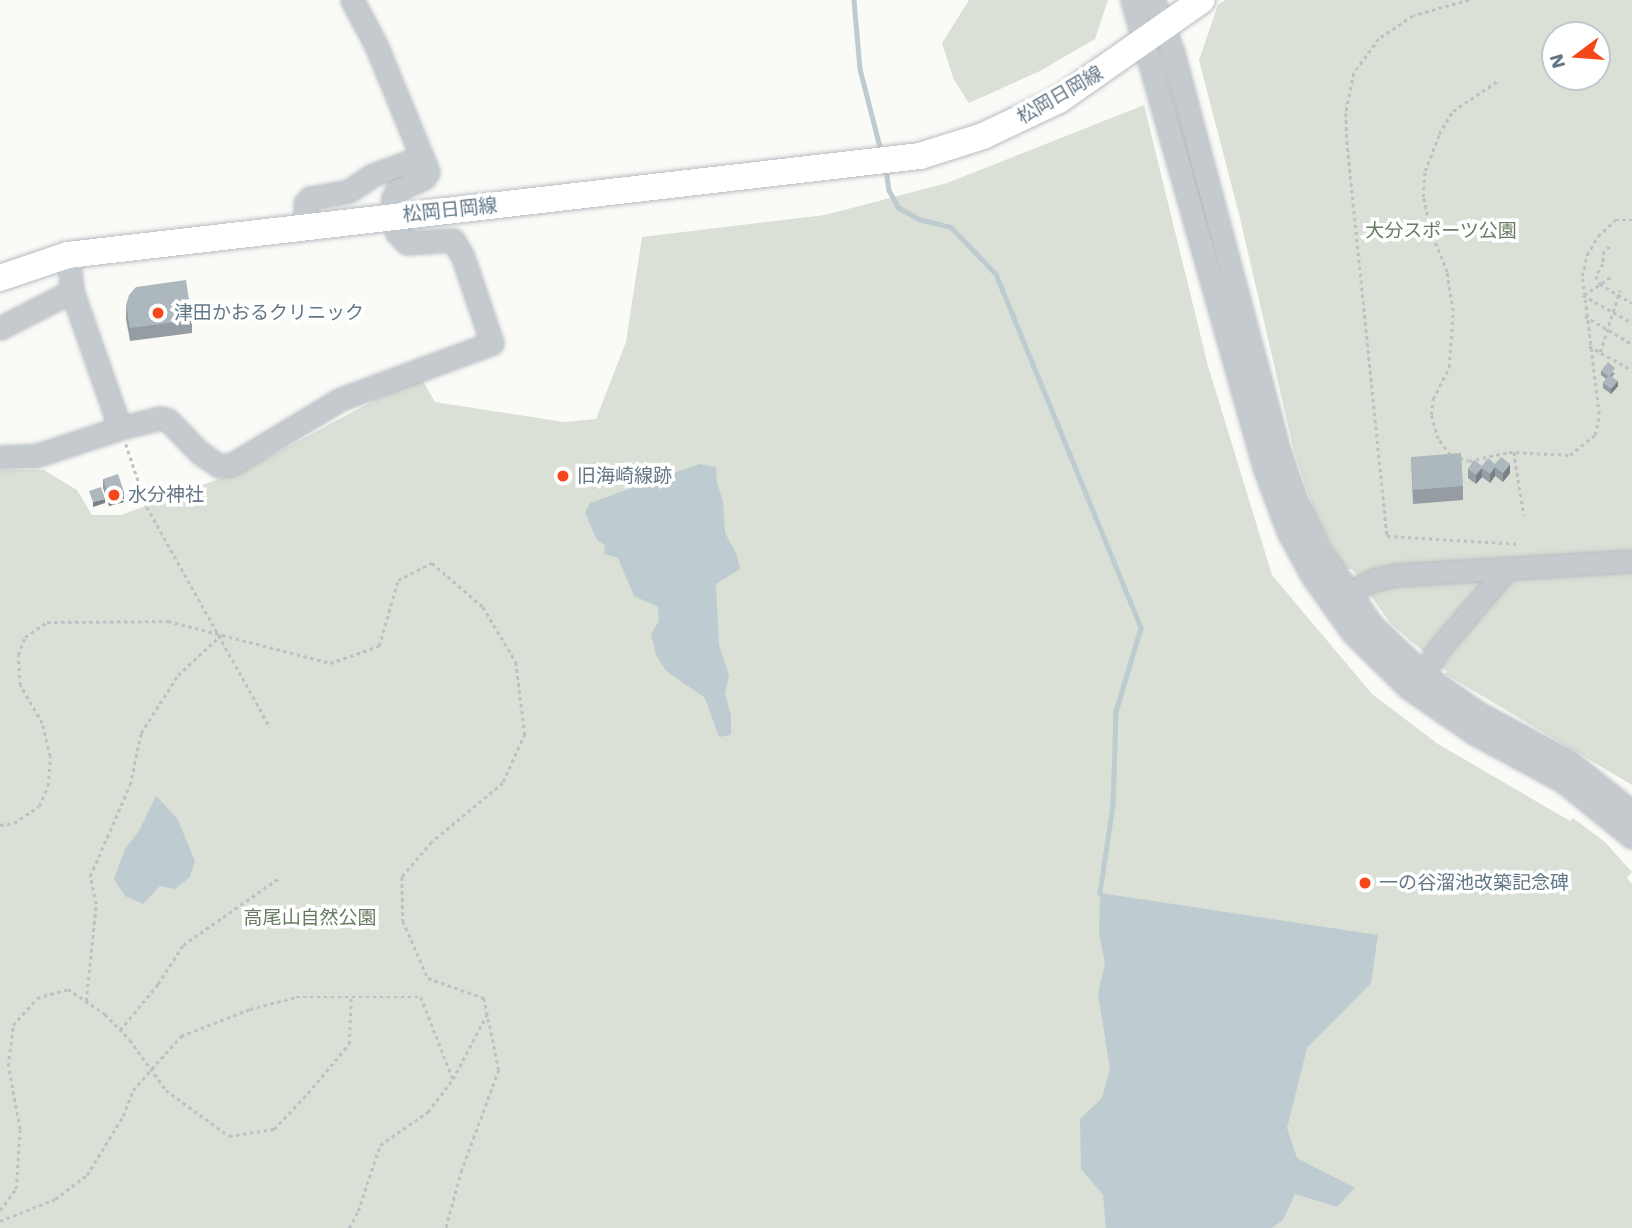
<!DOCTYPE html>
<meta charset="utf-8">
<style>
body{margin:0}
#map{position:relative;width:1632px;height:1228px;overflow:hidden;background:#fafaf7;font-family:"Work Sans","Noto Sans JP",sans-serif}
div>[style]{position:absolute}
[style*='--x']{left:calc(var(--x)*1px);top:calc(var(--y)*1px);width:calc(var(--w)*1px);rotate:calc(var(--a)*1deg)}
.green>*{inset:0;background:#dae0d6}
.water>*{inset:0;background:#becbd0}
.stream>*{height:4.5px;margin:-2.25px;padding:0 2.25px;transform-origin:2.25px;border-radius:2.25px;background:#becbd0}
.path>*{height:2.5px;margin-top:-1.25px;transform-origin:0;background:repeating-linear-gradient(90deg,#bdc1c4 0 3.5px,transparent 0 7px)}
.roads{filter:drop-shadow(0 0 2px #b6bcc1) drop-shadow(0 0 2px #b6bcc1)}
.minor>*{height:21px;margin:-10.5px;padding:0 10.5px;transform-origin:10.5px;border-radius:10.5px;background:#c5cace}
.major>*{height:26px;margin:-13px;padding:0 13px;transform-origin:13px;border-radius:13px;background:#fff}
.wall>*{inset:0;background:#959da3}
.shaded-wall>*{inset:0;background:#798085}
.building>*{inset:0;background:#adb7be}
.dots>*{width:19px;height:19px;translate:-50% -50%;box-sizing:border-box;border:4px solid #fff;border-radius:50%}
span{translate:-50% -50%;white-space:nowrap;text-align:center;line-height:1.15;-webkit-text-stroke:7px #fff;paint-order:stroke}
.street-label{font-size:19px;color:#627786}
.park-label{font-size:19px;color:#677c61}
.poi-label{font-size:19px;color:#627786}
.left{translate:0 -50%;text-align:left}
.north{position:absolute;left:1541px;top:21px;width:70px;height:70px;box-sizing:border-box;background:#fff;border:2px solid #c0c9cf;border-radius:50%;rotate:254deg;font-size:19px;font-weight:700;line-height:28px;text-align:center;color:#627786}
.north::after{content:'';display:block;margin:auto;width:24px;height:32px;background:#f6471b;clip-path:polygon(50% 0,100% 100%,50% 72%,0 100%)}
</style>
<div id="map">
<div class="green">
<div style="clip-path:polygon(969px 0,1108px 0,1095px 39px,1040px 71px,969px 103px,954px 80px,942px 43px)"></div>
<div style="clip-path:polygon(evenodd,1225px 0,1632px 0,1632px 785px,1445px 674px,1447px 672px,1391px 624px,1352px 569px,1344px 569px,1315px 514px,1294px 451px,1239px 214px,1199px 60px,1218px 5px,1225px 0,1555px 35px,1597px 35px,1597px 77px,1555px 77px,1555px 35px)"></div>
<div style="clip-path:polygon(1144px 105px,1208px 366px,1272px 575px,1372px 694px,1438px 744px,1570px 821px,1573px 818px,1605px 842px,1632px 872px,1627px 878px,1632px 884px,1632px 1228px,0 1228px,0 470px,44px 470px,77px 490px,92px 515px,121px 515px,246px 469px,420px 376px,435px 402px,564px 422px,596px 419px,626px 342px,642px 237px,825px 215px,947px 183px)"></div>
</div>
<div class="water">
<div style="clip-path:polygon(699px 464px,716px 467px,717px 483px,723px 501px,725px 533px,737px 555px,740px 569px,716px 584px,719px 645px,729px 675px,725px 694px,731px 715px,731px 735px,719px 737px,705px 698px,666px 671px,656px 655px,651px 634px,659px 621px,658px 607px,634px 596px,618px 558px,604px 554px,605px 545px,597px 540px,585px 513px,590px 503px)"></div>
<div style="clip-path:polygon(156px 796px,177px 818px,195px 861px,190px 877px,175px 889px,160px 886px,143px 904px,125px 896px,114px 879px,125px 849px,139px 831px)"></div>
<div style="clip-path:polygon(1100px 893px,1378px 935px,1371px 983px,1307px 1048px,1287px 1128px,1297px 1158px,1355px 1188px,1337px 1207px,1295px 1194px,1283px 1220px,1272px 1228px,1106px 1228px,1103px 1195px,1081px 1169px,1080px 1119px,1102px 1098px,1110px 1069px,1098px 994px,1105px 963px,1099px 934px)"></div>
</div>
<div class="stream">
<div style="--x:854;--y:0;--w:69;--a:85"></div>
<div style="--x:860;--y:69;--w:85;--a:75.6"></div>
<div style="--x:886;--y:169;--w:21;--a:82"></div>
<div style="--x:889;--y:190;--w:19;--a:62"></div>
<div style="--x:898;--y:207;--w:24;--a:30"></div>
<div style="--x:919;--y:219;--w:33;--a:14"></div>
<div style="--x:951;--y:227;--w:65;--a:46.2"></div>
<div style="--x:996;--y:274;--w:383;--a:67.7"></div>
<div style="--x:1141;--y:628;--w:88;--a:106.6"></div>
<div style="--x:1116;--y:712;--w:93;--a:91.8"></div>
<div style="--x:1113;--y:805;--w:89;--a:98.4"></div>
</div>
<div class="path">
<div style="--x:1469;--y:0;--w:58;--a:164.1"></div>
<div style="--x:1413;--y:16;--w:41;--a:145.9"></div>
<div style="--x:1379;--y:39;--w:42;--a:126.3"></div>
<div style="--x:1354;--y:73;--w:41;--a:101.3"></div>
<div style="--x:1346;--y:113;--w:28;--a:88"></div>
<div style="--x:1347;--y:141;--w:397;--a:84.2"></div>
<div style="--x:1387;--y:536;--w:133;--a:3.4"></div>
<div style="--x:1610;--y:247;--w:7;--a:146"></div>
<div style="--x:1604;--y:251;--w:13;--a:94"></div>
<div style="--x:1603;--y:264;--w:14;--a:120"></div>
<div style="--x:1596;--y:276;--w:9;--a:63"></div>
<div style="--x:1600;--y:284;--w:37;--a:31"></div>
<div style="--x:1583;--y:295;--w:56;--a:29.7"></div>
<div style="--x:1584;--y:295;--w:32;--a:-34"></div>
<div style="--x:1585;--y:316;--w:55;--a:30.8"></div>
<div style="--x:1589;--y:346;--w:49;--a:29.2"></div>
<div style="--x:1600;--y:352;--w:65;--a:-72.1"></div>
<div style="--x:126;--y:444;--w:66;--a:71.6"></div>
<div style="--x:147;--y:507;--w:252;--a:60.8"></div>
<div style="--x:1514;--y:452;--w:64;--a:81"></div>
<div style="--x:1450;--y:455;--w:20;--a:-127"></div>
<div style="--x:1438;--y:439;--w:25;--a:-106"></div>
<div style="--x:1431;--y:415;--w:16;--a:-83"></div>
<div style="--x:1433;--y:399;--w:36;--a:-63"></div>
<div style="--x:1449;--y:367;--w:56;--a:-85.9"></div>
<div style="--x:1453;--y:311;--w:39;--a:-99"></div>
<div style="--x:1447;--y:272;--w:46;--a:-111.6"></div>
<div style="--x:1430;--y:229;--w:33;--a:-102"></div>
<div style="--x:1423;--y:197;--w:26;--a:-86"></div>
<div style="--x:1425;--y:171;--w:40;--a:-69"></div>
<div style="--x:1439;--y:134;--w:27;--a:-59"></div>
<div style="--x:1453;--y:111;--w:55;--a:-34"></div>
<div style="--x:1460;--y:458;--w:9;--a:18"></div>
<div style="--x:1469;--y:461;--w:41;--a:-12.7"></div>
<div style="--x:1509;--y:452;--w:61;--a:2.8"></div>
<div style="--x:1570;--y:455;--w:32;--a:-39"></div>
<div style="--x:1595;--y:435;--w:21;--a:-79"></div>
<div style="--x:1599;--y:414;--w:139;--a:-97"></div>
<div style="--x:1582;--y:276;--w:22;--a:-77"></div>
<div style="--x:1587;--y:255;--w:22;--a:-60"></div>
<div style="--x:1598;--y:236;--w:23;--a:-43"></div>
<div style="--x:1615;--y:220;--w:17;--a:0"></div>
<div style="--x:0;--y:825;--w:14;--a:-8"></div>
<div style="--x:14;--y:823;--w:30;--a:-34"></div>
<div style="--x:39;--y:806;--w:22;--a:-66"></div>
<div style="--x:48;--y:786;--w:30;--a:-86"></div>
<div style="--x:50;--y:756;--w:34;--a:-104"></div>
<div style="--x:42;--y:723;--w:44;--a:-120.1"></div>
<div style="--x:20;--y:685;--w:30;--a:-94"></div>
<div style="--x:18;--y:655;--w:19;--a:-69"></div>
<div style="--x:25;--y:637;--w:27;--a:-34"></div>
<div style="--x:47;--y:622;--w:121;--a:-0.5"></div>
<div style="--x:168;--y:621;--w:167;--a:14.5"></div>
<div style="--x:330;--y:663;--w:52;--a:-19.1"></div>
<div style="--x:379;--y:646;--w:69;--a:-73.9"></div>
<div style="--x:398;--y:580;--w:38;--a:-27"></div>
<div style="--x:432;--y:563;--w:67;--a:40.8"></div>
<div style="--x:483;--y:607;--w:64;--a:59"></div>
<div style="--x:516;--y:662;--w:73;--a:82.9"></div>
<div style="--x:525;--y:734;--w:54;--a:114.2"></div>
<div style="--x:503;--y:783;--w:92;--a:140.3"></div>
<div style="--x:432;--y:842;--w:46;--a:130.6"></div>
<div style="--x:402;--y:877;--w:44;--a:88.7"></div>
<div style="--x:403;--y:921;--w:62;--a:66.3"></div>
<div style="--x:428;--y:978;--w:59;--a:19.7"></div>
<div style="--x:484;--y:998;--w:74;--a:78.2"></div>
<div style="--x:499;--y:1070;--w:107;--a:110.3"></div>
<div style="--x:462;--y:1170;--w:60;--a:105.4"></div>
<div style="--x:86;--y:1001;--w:98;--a:-84.1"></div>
<div style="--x:96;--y:904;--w:29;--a:-102"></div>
<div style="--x:90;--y:876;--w:99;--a:-66.3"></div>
<div style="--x:130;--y:785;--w:53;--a:-78.1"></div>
<div style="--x:141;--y:733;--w:69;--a:-57.5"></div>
<div style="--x:178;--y:675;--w:59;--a:-42.9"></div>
<div style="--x:120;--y:1030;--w:60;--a:-50.4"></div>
<div style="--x:158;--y:984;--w:46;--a:-57.3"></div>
<div style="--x:183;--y:945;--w:117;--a:-34.9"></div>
<div style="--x:0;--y:1210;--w:26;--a:-53"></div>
<div style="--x:16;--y:1189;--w:60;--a:-86.2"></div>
<div style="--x:20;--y:1129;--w:64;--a:-100.8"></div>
<div style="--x:8;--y:1066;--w:41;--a:-83"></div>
<div style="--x:13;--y:1025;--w:36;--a:-48"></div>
<div style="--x:37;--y:998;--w:32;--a:-16"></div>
<div style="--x:68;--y:989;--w:45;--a:34"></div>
<div style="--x:105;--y:1014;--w:36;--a:46"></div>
<div style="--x:130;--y:1040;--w:62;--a:54.2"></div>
<div style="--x:166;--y:1090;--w:78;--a:36.1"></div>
<div style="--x:229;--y:1136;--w:46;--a:-8.8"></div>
<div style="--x:274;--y:1129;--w:50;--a:-46.6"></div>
<div style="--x:308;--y:1093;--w:64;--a:-50.1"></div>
<div style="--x:349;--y:1044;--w:48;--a:-87.6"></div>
<div style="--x:0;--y:1221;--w:59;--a:-21.8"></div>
<div style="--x:55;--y:1199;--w:40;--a:-37"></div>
<div style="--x:87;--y:1175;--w:69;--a:-58.6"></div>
<div style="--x:123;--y:1116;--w:28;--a:-69"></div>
<div style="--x:133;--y:1090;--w:72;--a:-48.4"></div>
<div style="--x:181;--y:1036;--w:74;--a:-21.4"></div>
<div style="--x:250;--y:1009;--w:48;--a:-14.6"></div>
<div style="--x:296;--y:997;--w:125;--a:0"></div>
<div style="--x:421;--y:997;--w:88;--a:68.7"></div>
<div style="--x:349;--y:1228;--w:19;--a:-62"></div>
<div style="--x:358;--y:1211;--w:70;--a:-71.6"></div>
<div style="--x:380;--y:1145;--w:58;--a:-34.5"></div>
<div style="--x:428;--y:1112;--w:41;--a:-52.9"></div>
<div style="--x:453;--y:1079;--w:73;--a:-62.4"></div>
</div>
<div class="roads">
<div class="minor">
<div style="--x:1132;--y:0;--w:485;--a:74.2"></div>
<div style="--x:1264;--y:467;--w:71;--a:69.3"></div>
<div style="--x:1289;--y:533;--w:50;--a:61.4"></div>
<div style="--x:1313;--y:577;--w:69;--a:54.5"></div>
<div style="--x:1353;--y:633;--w:78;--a:44.5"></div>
<div style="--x:1409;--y:688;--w:79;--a:34.7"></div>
<div style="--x:1474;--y:733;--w:101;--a:28.3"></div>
<div style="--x:1563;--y:781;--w:89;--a:39.1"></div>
<div style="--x:1153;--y:0;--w:57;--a:69.3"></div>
<div style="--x:1173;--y:53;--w:412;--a:75.1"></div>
<div style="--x:1279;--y:451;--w:52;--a:70.9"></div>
<div style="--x:1296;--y:500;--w:58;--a:64.3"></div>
<div style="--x:1321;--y:552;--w:88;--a:55.2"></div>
<div style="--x:1371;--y:624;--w:74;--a:43.9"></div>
<div style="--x:1424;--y:675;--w:66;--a:35.1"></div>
<div style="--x:1478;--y:713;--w:102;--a:28.1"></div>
<div style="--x:1568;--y:761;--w:82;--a:38.6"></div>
<div style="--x:306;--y:225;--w:21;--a:-93"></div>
<div style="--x:305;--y:204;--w:8;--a:-50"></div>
<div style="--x:310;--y:198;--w:40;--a:-10"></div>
<div style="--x:349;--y:191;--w:29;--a:-34"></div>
<div style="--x:373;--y:175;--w:52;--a:-20.2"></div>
<div style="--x:72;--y:291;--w:145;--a:70.7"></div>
<div style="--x:120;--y:428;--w:41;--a:-14"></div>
<div style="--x:160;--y:418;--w:8;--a:14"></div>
<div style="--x:168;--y:420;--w:46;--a:45.9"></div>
<div style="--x:200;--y:453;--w:23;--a:34"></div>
<div style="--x:219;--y:466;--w:12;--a:-5"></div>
<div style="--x:231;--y:465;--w:128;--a:-31"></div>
<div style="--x:341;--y:399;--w:161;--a:-20.3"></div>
<div style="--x:492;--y:343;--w:93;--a:-108.8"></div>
<div style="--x:462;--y:255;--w:17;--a:-121"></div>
<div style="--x:453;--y:240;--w:46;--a:176.3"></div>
<div style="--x:407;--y:243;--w:14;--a:-135"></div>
<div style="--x:397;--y:233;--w:35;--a:-97"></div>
<div style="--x:393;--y:198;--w:9;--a:-63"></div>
<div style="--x:397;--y:190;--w:30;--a:-24"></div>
<div style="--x:424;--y:178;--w:7;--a:-56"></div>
<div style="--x:428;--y:172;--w:137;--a:-112.3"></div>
<div style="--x:376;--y:45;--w:51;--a:-118.1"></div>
<div style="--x:0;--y:328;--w:81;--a:-27.2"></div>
<div style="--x:72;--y:291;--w:36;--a:-96"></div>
<div style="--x:0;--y:457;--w:35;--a:-2"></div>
<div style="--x:35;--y:456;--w:89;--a:-18.2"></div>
<div style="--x:1348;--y:593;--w:28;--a:-27"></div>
<div style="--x:1373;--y:580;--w:24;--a:-12"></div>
<div style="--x:1396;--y:575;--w:236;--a:-3.4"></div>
<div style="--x:1424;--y:675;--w:26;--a:-62"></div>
<div style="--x:1436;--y:652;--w:109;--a:-49.5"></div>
</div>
<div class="major">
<div style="--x:0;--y:278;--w:72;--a:-18.7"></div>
<div style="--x:68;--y:255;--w:858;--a:-6.63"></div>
<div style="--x:920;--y:156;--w:66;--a:-17.6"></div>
<div style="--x:983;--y:136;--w:84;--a:-25.3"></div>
<div style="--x:1059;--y:100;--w:174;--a:-35"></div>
</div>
</div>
<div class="wall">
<div style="clip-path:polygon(126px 305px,192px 320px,192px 333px,130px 341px,126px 319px)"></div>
<div style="clip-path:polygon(1601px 371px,1615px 373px,1612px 377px,1618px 386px,1611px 394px,1603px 388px,1603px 383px,1606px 379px,1601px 375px)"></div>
<div style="clip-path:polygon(1411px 457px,1463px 486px,1463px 500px,1413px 504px)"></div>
<div style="clip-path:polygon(1495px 464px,1510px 473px,1503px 482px,1495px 476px,1490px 483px,1482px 477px,1476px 484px,1468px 478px,1468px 469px)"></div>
<div style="clip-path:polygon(103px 479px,124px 502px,109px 506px,103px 488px)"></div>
</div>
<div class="shaded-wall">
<div style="clip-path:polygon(1618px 381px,1618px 386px,1611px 394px,1611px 389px)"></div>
<div style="clip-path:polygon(1510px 464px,1510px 473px,1503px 482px,1503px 473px)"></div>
<div style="clip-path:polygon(1495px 467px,1495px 476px,1490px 483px,1490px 474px)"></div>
<div style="clip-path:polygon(1482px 468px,1482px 477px,1476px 484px,1476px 475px)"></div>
<div style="clip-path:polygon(124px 492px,124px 502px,109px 506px,109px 497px)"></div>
<div style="clip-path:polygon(105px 499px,105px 503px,93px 507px,93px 502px)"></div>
</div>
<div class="building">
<div style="clip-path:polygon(186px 280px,192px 320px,130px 328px,126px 305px,129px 295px,136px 287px)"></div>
<div style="clip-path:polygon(1608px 362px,1615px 368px,1610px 376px,1618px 381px,1611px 389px,1603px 383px,1608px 376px,1601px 371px)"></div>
<div style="clip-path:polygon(1461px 453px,1463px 486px,1413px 490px,1411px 457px)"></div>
<div style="clip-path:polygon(1501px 457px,1510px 464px,1503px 473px,1495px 467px,1490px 474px,1482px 468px,1476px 475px,1468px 469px,1474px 460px,1482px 466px,1488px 458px,1495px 464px)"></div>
<div style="clip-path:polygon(118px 474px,124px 492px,109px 497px,103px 479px)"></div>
<div style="clip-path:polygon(101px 487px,105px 499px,93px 502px,89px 491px)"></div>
</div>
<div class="dots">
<div style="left:158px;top:313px;background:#f6471b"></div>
<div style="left:563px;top:476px;background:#f6471b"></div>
<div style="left:114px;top:495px;background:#f6471b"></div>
<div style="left:1365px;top:883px;background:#f6471b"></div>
</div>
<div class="street-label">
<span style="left:1060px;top:95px;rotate:-30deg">松岡日岡線</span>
<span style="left:450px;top:210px;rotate:-6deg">松岡日岡線</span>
</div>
<div class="park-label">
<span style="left:1441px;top:231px">大分スポーツ公園</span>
<span style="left:310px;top:918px">高尾山自然公園</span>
</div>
<div class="poi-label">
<span class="left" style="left:174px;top:313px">津田かおるクリニック</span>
<span class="left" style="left:577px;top:476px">旧海崎線跡</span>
<span class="left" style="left:128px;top:495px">水分神社</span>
<span class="left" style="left:1379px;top:883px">一の谷溜池改築記念碑</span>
</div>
<div class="north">N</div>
</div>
